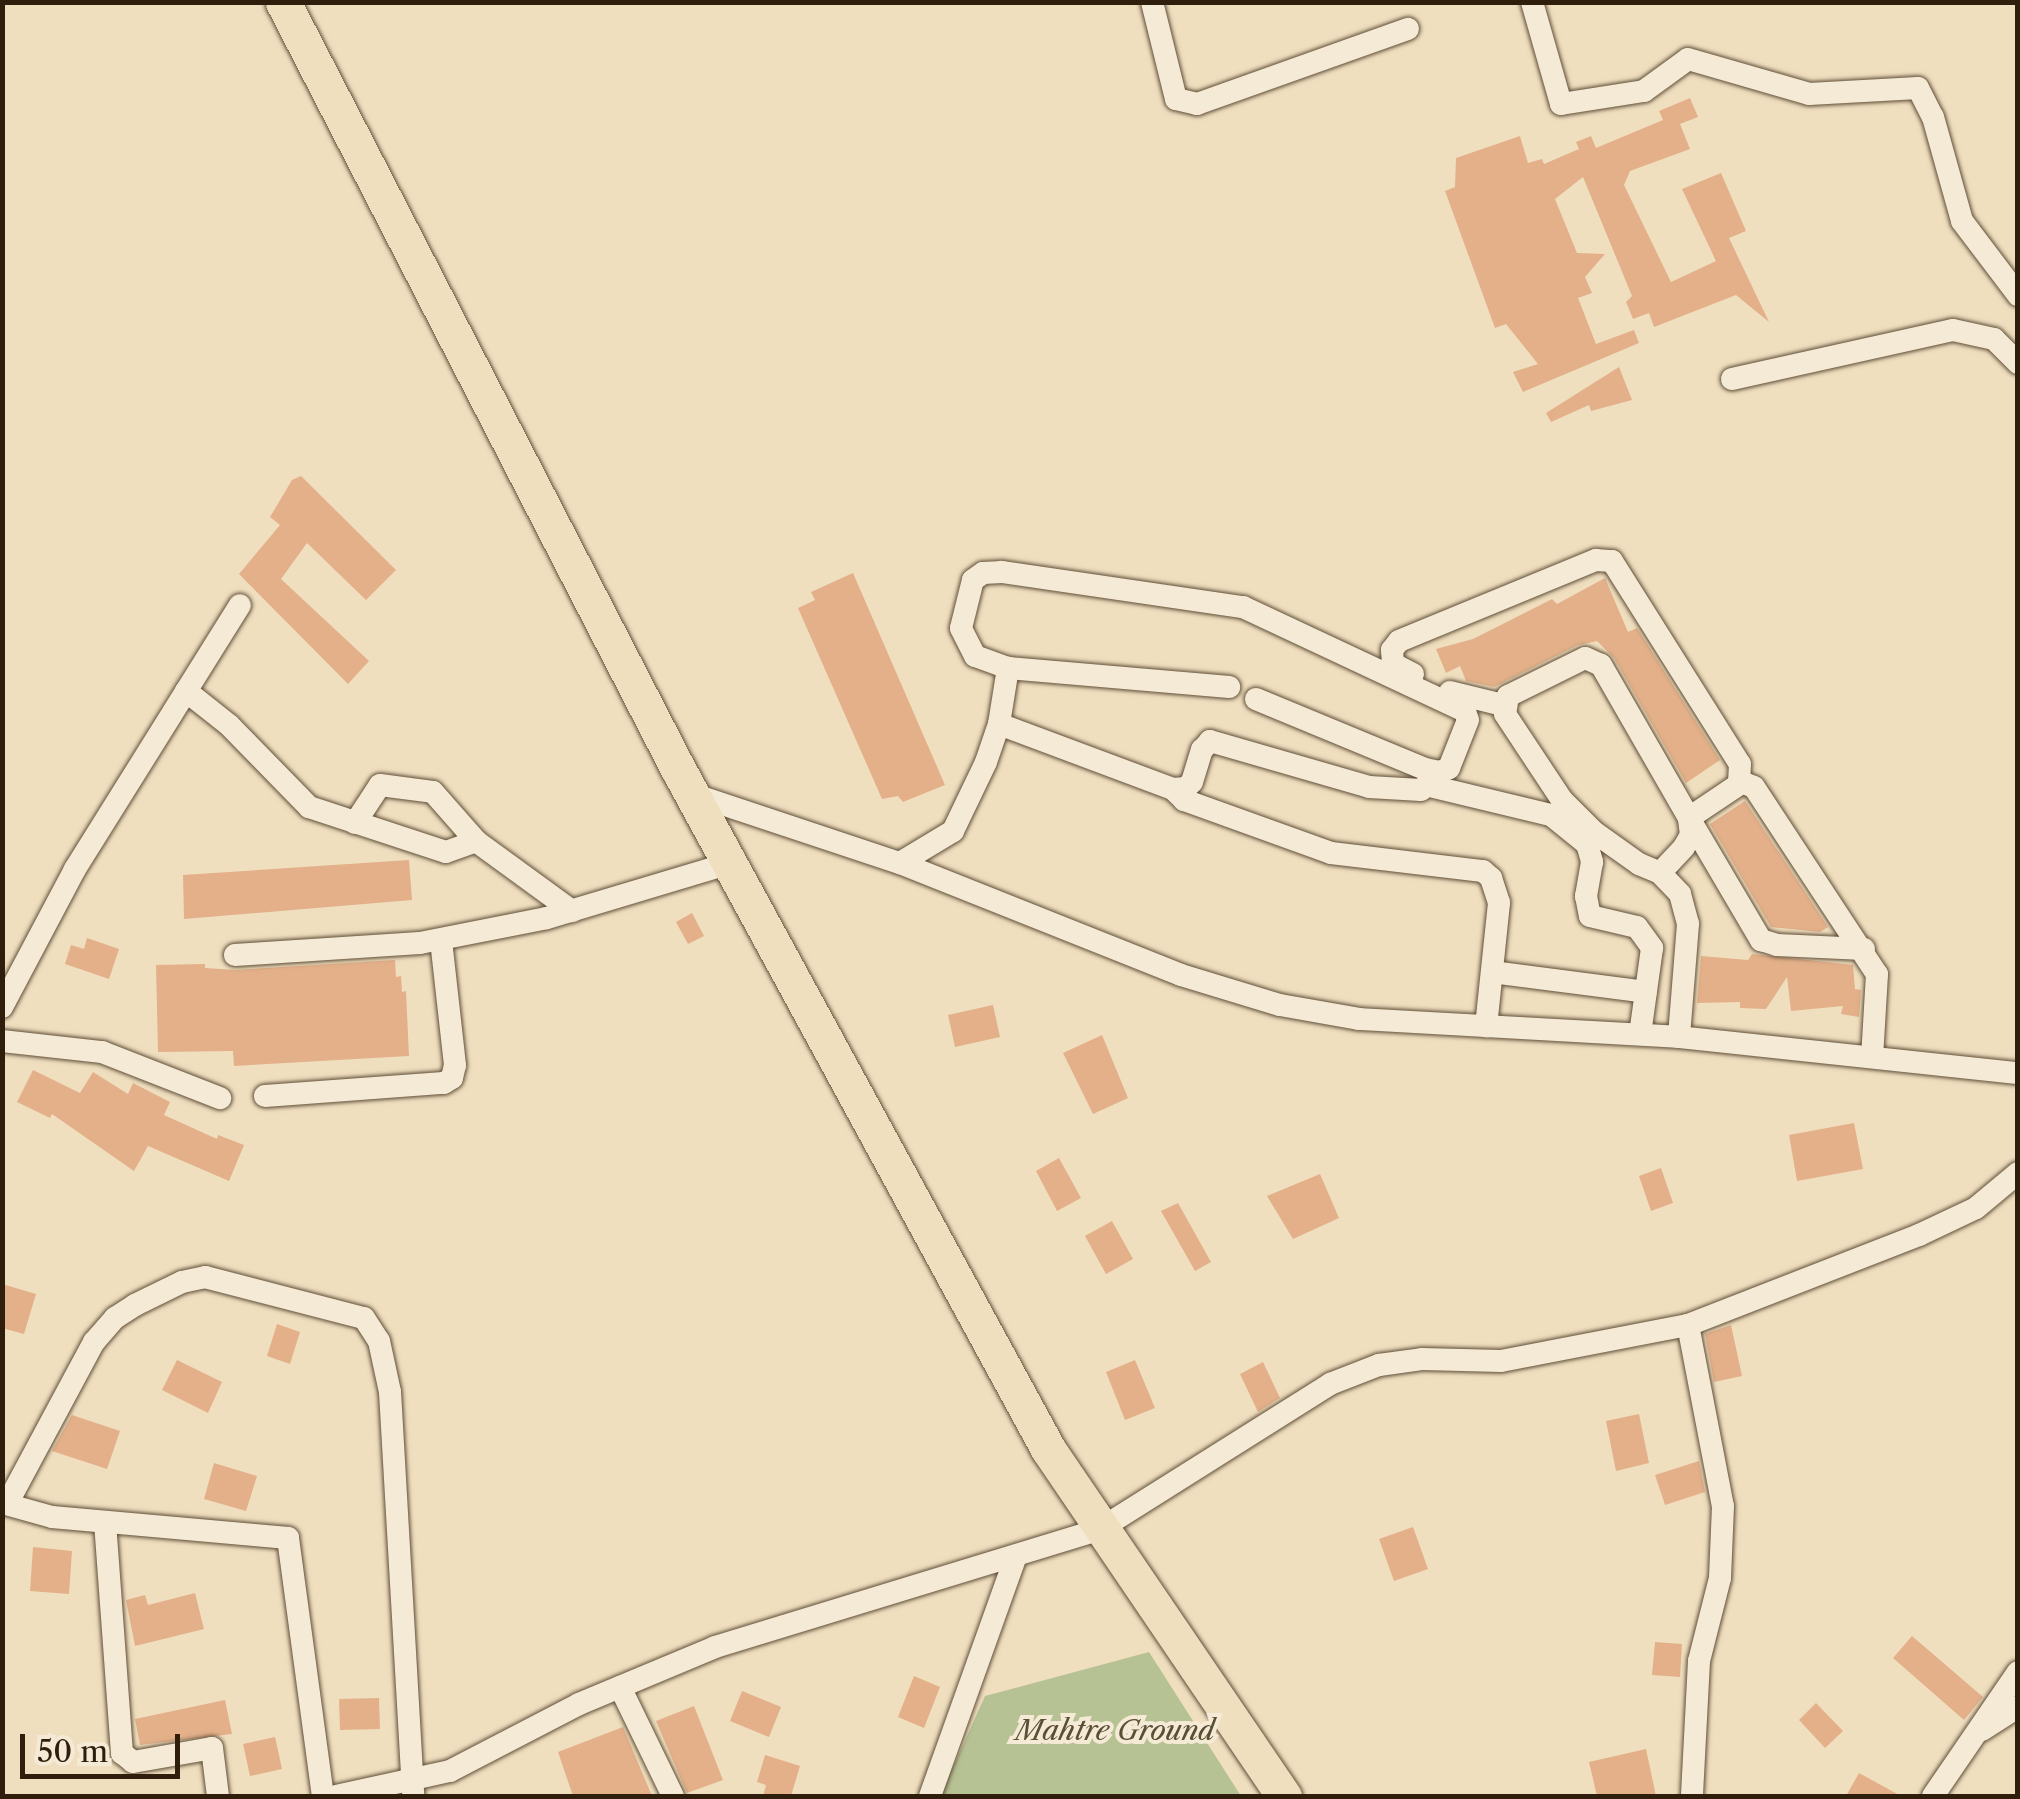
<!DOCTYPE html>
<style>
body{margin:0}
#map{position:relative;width:2020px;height:1799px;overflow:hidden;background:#f0dfbf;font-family:"Libre Caslon Text",serif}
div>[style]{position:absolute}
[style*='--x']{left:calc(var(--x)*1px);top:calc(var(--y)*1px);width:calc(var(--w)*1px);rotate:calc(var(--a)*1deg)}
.green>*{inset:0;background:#b7c294}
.building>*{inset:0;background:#e3b089}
.roads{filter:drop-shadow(0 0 2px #5f4e38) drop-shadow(0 0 2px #5f4e38)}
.minor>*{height:22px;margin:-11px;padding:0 11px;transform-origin:11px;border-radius:11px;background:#f5ead5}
.primary>*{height:35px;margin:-17.5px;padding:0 17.5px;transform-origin:17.5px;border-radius:17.5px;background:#f0dfbf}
span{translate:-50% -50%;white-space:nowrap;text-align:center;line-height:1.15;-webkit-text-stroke:8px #f5ead5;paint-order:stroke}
.park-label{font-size:28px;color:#584f34;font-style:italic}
.frame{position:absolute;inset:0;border:5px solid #2f1e0b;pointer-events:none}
.scale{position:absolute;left:20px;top:1734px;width:160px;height:45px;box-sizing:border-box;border:5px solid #2f1e0b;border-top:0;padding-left:12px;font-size:30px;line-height:35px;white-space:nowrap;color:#2f1e0b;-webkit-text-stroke:8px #f5ead5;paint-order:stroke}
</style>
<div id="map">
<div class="green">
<div style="clip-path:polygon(1149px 1652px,1241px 1796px,940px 1796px,985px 1696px)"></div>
</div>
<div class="building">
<div style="clip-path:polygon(1690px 98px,1698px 117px,1680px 124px,1690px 149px,1630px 171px,1624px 185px,1671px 282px,1716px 261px,1682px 189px,1721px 173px,1746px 231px,1729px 238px,1769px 322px,1736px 295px,1654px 327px,1649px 313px,1633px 319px,1626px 302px,1632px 296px,1583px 177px,1555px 199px,1577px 253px,1605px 254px,1585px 277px,1592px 293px,1578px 298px,1596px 344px,1634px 330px,1639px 343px,1523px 392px,1513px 372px,1538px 364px,1506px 324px,1495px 328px,1445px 191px,1455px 187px,1456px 158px,1520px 136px,1528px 163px,1542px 159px,1544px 164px,1579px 149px,1576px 142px,1591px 136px,1596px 148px,1663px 120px,1659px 111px)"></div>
<div style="clip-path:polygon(1619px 367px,1632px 400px,1591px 411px,1589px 405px,1551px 422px,1546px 413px)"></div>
<div style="clip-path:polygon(301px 476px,396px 570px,366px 600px,307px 543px,281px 579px,369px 661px,348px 684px,239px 574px,280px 525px,270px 517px,292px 480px)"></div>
<div style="clip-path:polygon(853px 573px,945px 785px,903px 802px,898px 796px,882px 799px,798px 608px,815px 600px,811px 592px)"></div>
<div style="clip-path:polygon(1605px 578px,1628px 632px,1637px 628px,1720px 760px,1686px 783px,1614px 658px,1597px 641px,1578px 645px,1494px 687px,1466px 681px,1460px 666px,1446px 673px,1436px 649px,1473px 639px,1552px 599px,1557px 604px)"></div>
<div style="clip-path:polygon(1745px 801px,1828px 927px,1820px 932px,1771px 927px,1710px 824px)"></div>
<div style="clip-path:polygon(409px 860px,412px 900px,184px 919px,183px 875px)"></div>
<div style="clip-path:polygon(692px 913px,704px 936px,688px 944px,676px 922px)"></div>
<div style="clip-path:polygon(87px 938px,119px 949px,109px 979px,65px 964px,71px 945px,84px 949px)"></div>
<div style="clip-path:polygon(1752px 954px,1853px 965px,1855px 989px,1861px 990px,1859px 1017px,1841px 1014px,1843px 1006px,1791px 1011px,1787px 977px,1766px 1009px,1740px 1008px,1740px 1002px,1697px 1003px,1701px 956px,1748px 960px)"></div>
<div style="clip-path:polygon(395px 960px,396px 977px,401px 976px,402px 992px,406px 991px,409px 1056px,234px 1066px,233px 1051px,158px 1052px,156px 965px,205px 964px,205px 968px,236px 970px)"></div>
<div style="clip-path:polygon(993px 1005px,1000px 1037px,955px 1047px,948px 1015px)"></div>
<div style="clip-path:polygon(1102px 1035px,1128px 1098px,1093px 1114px,1063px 1053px)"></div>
<div style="clip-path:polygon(33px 1070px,80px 1093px,93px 1072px,128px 1094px,133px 1083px,170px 1102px,164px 1115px,217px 1139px,218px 1135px,244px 1145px,229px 1181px,148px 1146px,134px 1171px,52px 1114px,50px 1118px,17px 1102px)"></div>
<div style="clip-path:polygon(1854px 1123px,1863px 1169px,1797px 1181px,1789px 1135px)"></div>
<div style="clip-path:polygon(1059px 1158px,1081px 1198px,1057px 1211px,1036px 1171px)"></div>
<div style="clip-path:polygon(1661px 1168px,1673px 1203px,1651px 1211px,1639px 1176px)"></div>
<div style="clip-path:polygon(1320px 1174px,1339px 1218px,1293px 1239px,1267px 1196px)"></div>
<div style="clip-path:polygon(1178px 1203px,1211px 1262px,1195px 1271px,1161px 1211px)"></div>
<div style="clip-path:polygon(1112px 1221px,1133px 1259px,1106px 1274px,1085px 1236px)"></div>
<div style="clip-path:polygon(2px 1284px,36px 1294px,24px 1334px,2px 1328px)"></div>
<div style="clip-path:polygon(277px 1324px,300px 1332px,290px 1364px,267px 1356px)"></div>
<div style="clip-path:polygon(1731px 1325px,1742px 1376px,1714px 1382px,1705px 1334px)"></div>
<div style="clip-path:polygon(177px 1360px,222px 1382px,208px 1413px,162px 1390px)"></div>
<div style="clip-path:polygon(1135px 1360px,1155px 1408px,1125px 1420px,1106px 1372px)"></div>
<div style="clip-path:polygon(1263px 1362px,1280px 1398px,1258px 1412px,1240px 1374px)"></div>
<div style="clip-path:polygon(1639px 1414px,1649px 1463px,1616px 1471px,1606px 1421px)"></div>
<div style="clip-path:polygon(72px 1415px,120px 1431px,107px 1469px,52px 1451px)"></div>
<div style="clip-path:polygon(1699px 1461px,1705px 1492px,1665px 1505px,1655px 1475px)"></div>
<div style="clip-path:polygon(214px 1463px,257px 1476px,246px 1511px,204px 1499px)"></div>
<div style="clip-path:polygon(1413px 1527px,1428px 1569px,1394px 1581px,1379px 1539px)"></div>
<div style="clip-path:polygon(33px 1547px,72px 1551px,69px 1594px,30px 1591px)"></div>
<div style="clip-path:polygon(195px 1593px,204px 1629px,135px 1646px,126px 1600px,145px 1595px,148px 1605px)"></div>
<div style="clip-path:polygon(1912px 1636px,1983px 1697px,1964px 1720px,1893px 1658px)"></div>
<div style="clip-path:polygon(1655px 1642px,1682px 1644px,1680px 1677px,1652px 1675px)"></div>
<div style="clip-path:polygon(914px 1676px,940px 1687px,924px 1728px,898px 1717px)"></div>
<div style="clip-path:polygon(742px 1691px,781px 1707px,769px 1737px,730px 1721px)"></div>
<div style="clip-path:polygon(379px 1698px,380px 1729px,340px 1730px,339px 1699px)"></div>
<div style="clip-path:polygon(225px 1700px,232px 1734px,140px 1745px,135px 1719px)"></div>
<div style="clip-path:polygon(1816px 1703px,1843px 1731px,1825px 1748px,1799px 1720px)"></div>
<div style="clip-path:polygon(694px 1706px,723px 1780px,687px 1793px,656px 1721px)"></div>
<div style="clip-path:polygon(623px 1727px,652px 1796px,573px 1796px,558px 1752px)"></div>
<div style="clip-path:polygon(275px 1737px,282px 1769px,250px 1776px,243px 1744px)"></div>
<div style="clip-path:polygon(1646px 1749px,1656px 1796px,1597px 1796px,1589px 1762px)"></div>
<div style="clip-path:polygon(765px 1755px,800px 1766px,791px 1796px,763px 1796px,766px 1785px,757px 1782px)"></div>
<div style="clip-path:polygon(1859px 1773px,1901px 1796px,1846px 1796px)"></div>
</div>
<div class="roads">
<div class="minor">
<div style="--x:1152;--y:2;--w:100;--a:76.1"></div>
<div style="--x:1176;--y:99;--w:22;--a:13"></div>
<div style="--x:1197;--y:104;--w:224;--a:-19.6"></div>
<div style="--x:1532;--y:2;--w:106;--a:74.1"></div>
<div style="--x:1561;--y:104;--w:84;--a:-8.9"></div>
<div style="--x:1644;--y:91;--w:54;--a:-36"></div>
<div style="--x:1688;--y:59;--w:126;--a:16.1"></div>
<div style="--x:1809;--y:94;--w:109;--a:-3.2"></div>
<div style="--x:1918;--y:88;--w:33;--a:63"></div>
<div style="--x:1933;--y:117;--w:108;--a:74.4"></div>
<div style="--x:1962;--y:221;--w:93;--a:52.9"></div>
<div style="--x:1732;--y:379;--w:226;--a:-12.5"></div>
<div style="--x:1953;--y:330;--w:42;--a:12.4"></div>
<div style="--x:1994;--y:339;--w:34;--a:45"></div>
<div style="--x:1008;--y:668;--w:222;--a:4.9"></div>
<div style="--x:1413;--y:674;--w:22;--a:-153"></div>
<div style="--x:1393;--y:664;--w:14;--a:-94"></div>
<div style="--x:1392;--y:650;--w:11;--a:-52"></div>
<div style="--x:1399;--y:641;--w:213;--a:-22.4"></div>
<div style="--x:1596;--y:560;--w:16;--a:4"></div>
<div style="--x:1612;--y:561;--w:240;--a:57.8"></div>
<div style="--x:1740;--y:764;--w:17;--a:93"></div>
<div style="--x:1739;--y:781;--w:16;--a:22"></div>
<div style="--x:1754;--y:787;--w:224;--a:56.7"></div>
<div style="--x:1877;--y:974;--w:83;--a:93.4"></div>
<div style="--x:186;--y:691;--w:55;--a:38.3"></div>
<div style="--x:229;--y:725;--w:115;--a:45.7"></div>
<div style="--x:309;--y:807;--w:144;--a:18.2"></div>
<div style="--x:446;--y:852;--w:32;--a:-20"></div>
<div style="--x:1450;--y:692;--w:55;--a:13.8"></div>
<div style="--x:999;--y:724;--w:186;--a:20.5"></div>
<div style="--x:1173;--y:789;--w:13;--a:-4"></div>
<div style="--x:1186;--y:788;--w:8;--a:-45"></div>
<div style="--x:1192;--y:782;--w:34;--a:-73"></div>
<div style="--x:1202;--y:750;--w:12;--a:-48"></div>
<div style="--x:1210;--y:741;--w:166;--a:16.1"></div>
<div style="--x:1369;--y:787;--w:52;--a:3.3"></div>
<div style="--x:1421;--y:790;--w:26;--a:-43"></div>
<div style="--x:1741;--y:783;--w:63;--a:146.1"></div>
<div style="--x:1689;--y:818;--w:142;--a:59.5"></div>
<div style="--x:1761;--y:940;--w:17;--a:17"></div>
<div style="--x:1777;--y:945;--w:87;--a:2.6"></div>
<div style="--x:1430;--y:786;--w:124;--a:13.5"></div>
<div style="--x:1551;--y:815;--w:46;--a:38.9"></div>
<div style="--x:1587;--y:844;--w:19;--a:74"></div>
<div style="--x:1592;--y:862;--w:35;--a:100"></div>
<div style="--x:1586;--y:896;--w:20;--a:79"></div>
<div style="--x:1590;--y:916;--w:48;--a:13.2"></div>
<div style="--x:1637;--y:927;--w:26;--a:54"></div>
<div style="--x:1652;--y:948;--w:87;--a:97.9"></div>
<div style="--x:1173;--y:789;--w:16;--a:45"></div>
<div style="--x:1184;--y:800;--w:156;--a:19.8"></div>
<div style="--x:1331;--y:853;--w:153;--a:6.8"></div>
<div style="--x:1483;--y:871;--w:11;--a:41"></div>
<div style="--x:1491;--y:878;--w:26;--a:72"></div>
<div style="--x:1499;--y:903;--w:124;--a:96"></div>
<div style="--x:692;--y:794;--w:219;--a:18.4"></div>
<div style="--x:900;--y:863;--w:302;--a:21.7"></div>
<div style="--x:1181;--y:975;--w:103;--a:16.9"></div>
<div style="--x:1280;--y:1005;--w:80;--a:10"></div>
<div style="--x:1359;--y:1019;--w:321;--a:3.2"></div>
<div style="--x:1679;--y:1037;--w:341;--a:6.1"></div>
<div style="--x:355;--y:823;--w:45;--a:-56.7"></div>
<div style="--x:380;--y:785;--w:53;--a:7.5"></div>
<div style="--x:433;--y:792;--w:65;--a:48.7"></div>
<div style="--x:476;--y:841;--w:119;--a:36.1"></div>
<div style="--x:900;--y:863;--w:62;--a:-31.1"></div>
<div style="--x:953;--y:831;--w:76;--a:-64.4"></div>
<div style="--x:986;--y:762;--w:40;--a:-71.1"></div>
<div style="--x:999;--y:724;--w:57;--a:-80.9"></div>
<div style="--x:1008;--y:668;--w:35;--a:-160"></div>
<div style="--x:975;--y:656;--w:31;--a:-117"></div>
<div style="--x:961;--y:628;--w:49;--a:-76"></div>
<div style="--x:973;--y:580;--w:12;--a:-35"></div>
<div style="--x:983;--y:573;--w:19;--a:-3"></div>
<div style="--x:1002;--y:572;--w:244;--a:8.3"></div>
<div style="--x:1243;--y:607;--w:245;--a:25.1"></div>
<div style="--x:1465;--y:711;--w:9;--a:72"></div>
<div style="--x:1468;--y:720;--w:52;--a:111.6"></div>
<div style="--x:1449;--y:768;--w:10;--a:156"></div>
<div style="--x:1440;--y:772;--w:15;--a:-169"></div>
<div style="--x:1425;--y:769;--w:183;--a:-157.5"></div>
<div style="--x:1660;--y:873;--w:35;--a:-47"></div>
<div style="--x:1684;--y:847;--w:14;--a:-60"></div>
<div style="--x:1691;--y:835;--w:17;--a:-97"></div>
<div style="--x:1689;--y:818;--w:177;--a:-119.9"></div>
<div style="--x:1601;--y:665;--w:17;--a:-156"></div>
<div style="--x:1585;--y:658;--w:86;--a:153.7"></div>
<div style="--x:1508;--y:696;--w:18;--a:99"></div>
<div style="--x:1505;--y:714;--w:103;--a:56.5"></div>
<div style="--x:1562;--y:800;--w:45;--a:45"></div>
<div style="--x:1594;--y:832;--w:55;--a:35.4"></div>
<div style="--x:1639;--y:864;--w:23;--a:23"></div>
<div style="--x:1660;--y:873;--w:29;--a:46"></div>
<div style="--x:1680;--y:894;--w:31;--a:75"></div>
<div style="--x:1688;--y:924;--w:113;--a:94.6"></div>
<div style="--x:235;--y:955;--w:185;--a:-3.7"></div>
<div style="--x:420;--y:943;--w:129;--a:-11.1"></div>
<div style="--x:547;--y:918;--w:191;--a:-16.7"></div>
<div style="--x:1492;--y:972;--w:155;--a:7.4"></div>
<div style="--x:2;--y:1007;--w:156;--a:-62.1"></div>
<div style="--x:75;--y:869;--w:311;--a:-58"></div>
<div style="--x:2;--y:1041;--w:101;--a:6.3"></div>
<div style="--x:102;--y:1052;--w:127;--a:21.3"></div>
<div style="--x:265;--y:1096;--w:179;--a:-4.2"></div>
<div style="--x:444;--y:1083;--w:9;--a:-32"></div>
<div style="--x:452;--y:1078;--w:13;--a:-77"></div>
<div style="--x:455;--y:1065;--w:126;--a:-96.4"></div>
<div style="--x:1688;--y:1325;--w:184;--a:79.1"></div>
<div style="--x:1723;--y:1506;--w:72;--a:92.4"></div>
<div style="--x:1720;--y:1578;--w:86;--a:104.2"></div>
<div style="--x:1699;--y:1661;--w:135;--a:93"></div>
<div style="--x:2;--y:1503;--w:52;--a:15.6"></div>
<div style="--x:52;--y:1517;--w:237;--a:5.1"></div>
<div style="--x:288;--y:1538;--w:260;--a:82.3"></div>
<div style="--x:7;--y:1504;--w:184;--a:-61.8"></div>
<div style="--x:94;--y:1342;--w:32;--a:-49"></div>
<div style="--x:115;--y:1318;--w:24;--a:-33"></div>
<div style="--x:135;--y:1305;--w:52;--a:-26.1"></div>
<div style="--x:182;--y:1282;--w:24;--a:-12"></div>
<div style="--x:205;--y:1277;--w:164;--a:14.5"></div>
<div style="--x:364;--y:1318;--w:27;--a:57"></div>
<div style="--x:379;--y:1341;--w:52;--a:77.8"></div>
<div style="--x:390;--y:1392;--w:405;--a:86.7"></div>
<div style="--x:105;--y:1522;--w:232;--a:85.8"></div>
<div style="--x:122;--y:1753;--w:14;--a:39"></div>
<div style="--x:133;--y:1762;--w:80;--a:-10"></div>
<div style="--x:212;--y:1748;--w:48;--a:82.9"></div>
<div style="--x:620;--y:1687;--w:121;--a:64.1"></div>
<div style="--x:1982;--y:1730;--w:43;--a:-32.6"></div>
<div style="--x:336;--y:1796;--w:117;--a:-12.4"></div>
<div style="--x:450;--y:1771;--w:145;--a:-27.4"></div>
<div style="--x:579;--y:1704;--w:147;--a:-22.7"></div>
<div style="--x:715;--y:1647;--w:403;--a:-17"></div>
<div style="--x:1100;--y:1529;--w:272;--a:-32.2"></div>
<div style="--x:1330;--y:1384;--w:53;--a:-21.2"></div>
<div style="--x:1379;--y:1365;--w:43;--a:-7.9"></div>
<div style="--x:1422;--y:1359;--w:79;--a:1.5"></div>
<div style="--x:1501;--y:1361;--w:190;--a:-10.9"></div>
<div style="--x:1688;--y:1325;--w:248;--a:-21.3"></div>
<div style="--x:1919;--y:1235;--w:63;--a:-25.3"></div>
<div style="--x:1976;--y:1208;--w:55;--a:-39.8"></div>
<div style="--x:930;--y:1796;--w:253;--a:-70.3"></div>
<div style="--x:1933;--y:1796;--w:150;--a:-55.6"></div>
</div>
<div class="primary">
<div style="--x:283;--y:2;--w:861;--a:62.75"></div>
<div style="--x:677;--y:767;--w:776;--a:61.45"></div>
<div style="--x:1048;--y:1449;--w:420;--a:55.8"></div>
</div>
</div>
<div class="park-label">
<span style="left:1115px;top:1730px">Mahtre Ground</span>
</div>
<div class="frame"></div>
<div class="scale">50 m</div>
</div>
